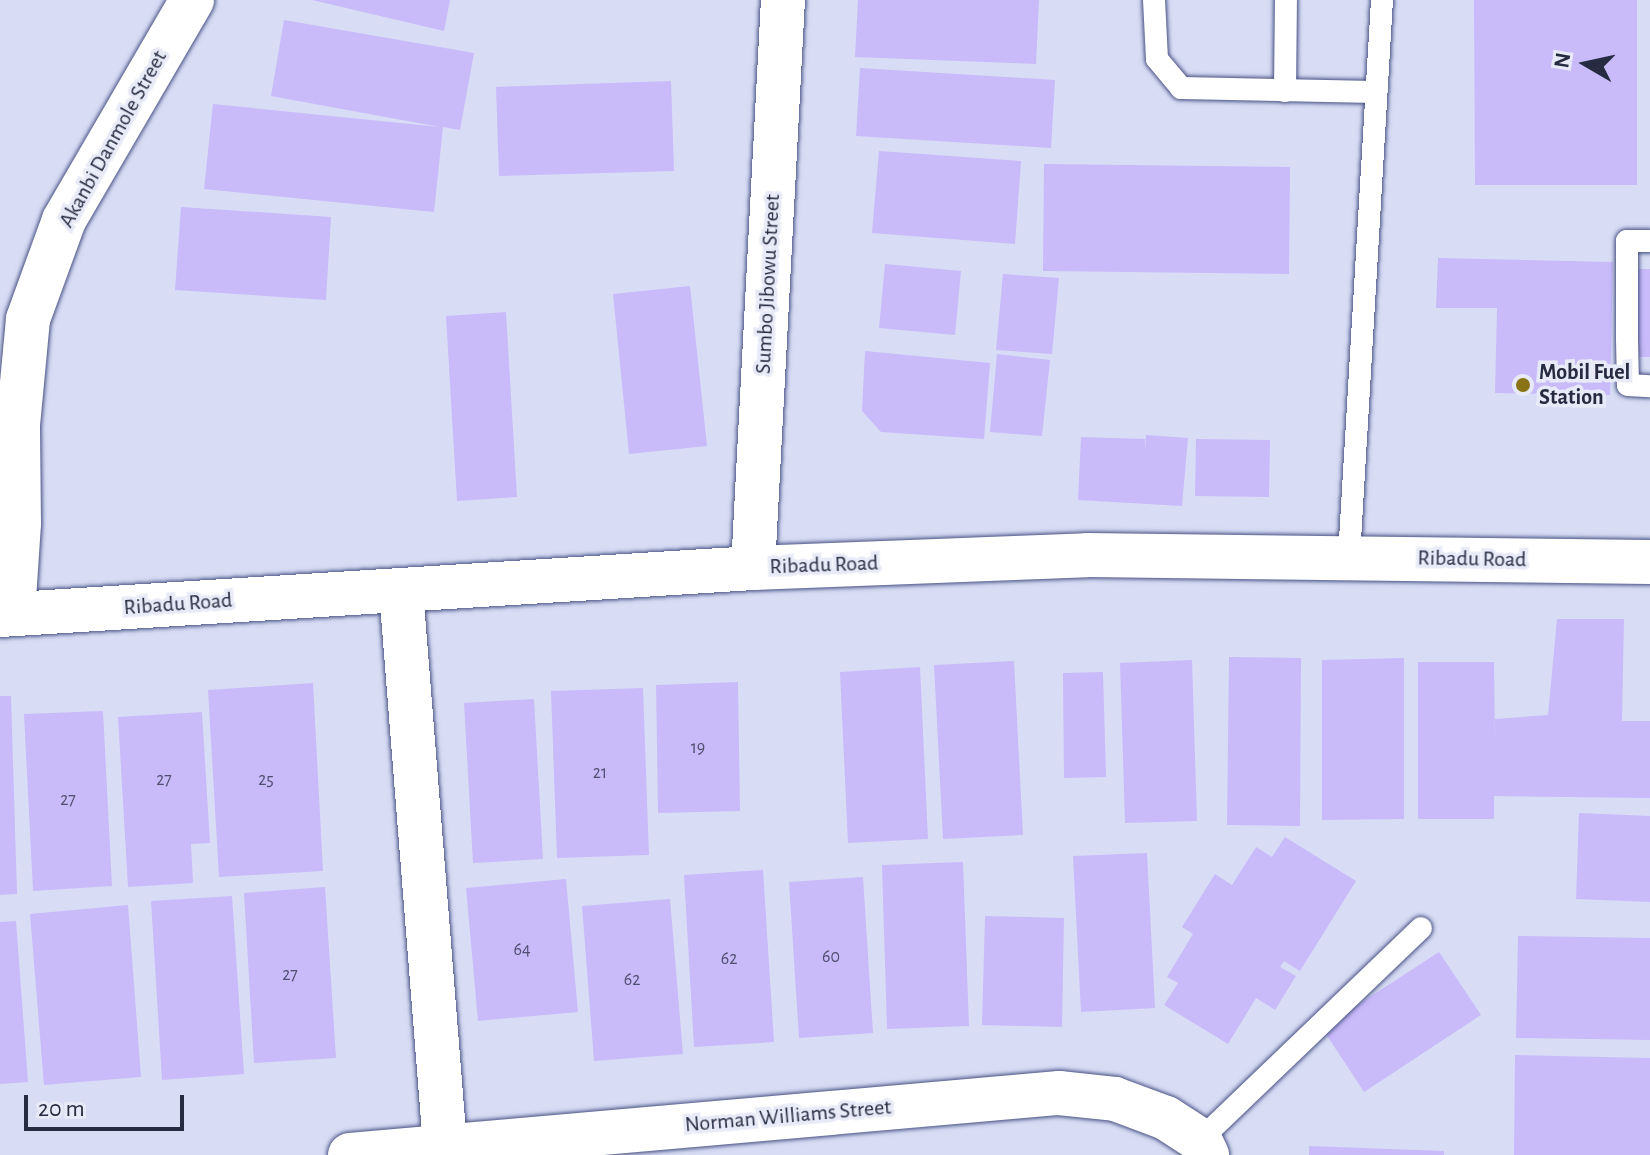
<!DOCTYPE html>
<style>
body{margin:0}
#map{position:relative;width:1650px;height:1155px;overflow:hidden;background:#d8ddf5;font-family:"Alegreya Sans",sans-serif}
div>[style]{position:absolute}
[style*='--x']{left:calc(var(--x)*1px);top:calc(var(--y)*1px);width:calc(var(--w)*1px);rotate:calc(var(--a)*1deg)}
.building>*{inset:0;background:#c9bafa}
.roads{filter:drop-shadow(0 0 2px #495284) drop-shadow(0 0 2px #495284)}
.lane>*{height:22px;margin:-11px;padding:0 11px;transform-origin:11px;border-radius:11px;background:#fff}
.street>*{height:44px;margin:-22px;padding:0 22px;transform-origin:22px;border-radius:22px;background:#fff}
.dots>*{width:22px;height:22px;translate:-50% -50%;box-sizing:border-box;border:4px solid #e8ebf7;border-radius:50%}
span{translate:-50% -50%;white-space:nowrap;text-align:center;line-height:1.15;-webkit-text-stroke:7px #e8ebf7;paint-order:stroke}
.number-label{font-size:18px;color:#4f4f6f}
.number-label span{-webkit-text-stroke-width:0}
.street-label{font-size:22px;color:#262b41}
.poi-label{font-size:22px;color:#262b41;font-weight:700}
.left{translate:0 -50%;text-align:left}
.north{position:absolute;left:1546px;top:24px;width:80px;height:80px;-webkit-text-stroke:6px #e8ebf7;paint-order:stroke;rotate:279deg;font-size:22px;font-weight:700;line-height:32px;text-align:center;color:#262b41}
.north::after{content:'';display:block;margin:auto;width:28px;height:36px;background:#262b41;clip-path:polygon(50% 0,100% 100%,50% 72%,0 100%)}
.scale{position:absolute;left:24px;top:1095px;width:160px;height:36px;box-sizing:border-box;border:4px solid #262b41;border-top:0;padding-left:10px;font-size:24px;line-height:28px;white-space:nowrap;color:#262b41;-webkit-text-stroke:6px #e8ebf7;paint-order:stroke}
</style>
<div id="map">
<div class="building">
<div style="clip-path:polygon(312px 0,450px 0,444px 31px)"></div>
<div style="clip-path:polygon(858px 0,1039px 0,1036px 64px,855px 57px)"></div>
<div style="clip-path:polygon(1474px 0,1637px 0,1637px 185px,1475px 185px)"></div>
<div style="clip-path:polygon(284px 20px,474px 53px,460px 130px,443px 127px,434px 212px,204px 189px,213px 104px,440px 127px,271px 96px)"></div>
<div style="clip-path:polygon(860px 68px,1055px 80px,1051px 148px,856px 136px)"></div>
<div style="clip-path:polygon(671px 81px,674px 171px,499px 176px,496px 87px)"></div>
<div style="clip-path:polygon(879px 151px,1021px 161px,1015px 244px,872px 233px)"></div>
<div style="clip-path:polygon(1044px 164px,1290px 167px,1289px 274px,1043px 271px)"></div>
<div style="clip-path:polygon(181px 207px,331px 217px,326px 300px,175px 290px)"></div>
<div style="clip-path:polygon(1438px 258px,1613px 262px,1610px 395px,1495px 393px,1497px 308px,1436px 308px)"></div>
<div style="clip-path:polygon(885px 264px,961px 271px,955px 335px,879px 328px)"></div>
<div style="clip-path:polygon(1633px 269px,1650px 269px,1650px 357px,1633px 357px)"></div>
<div style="clip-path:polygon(1003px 274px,1059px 278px,1052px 354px,996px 350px)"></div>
<div style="clip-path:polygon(690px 286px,707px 446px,629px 454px,613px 294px)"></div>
<div style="clip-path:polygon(506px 312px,517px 497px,457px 501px,446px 316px)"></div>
<div style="clip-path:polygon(865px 351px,990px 363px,984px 439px,881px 432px,862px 411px)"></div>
<div style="clip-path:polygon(997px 354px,1050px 360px,1042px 436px,990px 432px)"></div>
<div style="clip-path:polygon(1146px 435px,1188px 438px,1182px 506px,1078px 500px,1081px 437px,1145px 439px,1145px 452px)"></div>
<div style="clip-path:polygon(1196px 439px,1270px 440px,1269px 497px,1195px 496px)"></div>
<div style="clip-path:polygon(1557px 619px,1624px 619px,1622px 721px,1650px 721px,1650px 798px,1494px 796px,1494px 819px,1418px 819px,1418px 662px,1494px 662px,1495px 745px,1495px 719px,1548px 715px)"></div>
<div style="clip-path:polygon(1229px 657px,1301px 658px,1300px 826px,1227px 825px)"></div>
<div style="clip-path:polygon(1404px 658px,1404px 819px,1322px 820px,1322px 660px)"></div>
<div style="clip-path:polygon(1192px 660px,1197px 821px,1125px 823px,1120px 663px)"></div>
<div style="clip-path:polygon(1014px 661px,1023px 835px,943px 839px,934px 665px)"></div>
<div style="clip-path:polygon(920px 667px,928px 839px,848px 843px,840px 672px)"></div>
<div style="clip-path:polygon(1103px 672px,1106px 777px,1064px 778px,1063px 673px)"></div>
<div style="clip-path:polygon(738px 682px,740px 811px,658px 813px,656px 685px)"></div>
<div style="clip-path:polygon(313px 683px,323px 871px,219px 877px,208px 690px)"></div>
<div style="clip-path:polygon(643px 688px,649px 855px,557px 858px,551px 691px)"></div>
<div style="clip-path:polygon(0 696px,11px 696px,17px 894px,0 895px)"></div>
<div style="clip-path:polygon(534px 699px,543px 859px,473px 863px,464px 703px)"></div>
<div style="clip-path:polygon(103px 711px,112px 886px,33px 891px,24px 714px)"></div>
<div style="clip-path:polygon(202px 712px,210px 843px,191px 844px,193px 883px,128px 887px,118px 717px)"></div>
<div style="clip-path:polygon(1579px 813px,1650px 816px,1650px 902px,1576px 899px)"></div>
<div style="clip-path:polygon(1285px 837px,1356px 881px,1300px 971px,1284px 961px,1280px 967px,1296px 976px,1275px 1010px,1256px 998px,1228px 1044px,1164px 1005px,1178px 983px,1167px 977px,1193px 934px,1182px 927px,1215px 874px,1232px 885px,1256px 847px,1272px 857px)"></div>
<div style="clip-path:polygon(1147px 853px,1155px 1008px,1081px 1012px,1073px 856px)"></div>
<div style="clip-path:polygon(963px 862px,969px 1026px,887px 1029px,882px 865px)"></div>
<div style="clip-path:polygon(763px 870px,774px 1042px,694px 1047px,684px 875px)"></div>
<div style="clip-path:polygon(863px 877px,873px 1033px,799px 1038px,789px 882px)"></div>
<div style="clip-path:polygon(566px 879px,578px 1012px,478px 1021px,466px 888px)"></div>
<div style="clip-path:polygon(325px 887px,336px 1058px,254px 1063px,244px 893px)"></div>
<div style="clip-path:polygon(232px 896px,244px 1074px,162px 1080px,151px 901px)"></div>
<div style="clip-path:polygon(670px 899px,683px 1054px,594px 1061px,582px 906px)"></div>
<div style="clip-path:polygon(128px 905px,141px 1077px,44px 1085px,30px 914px)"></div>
<div style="clip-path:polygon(985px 916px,1064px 918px,1062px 1027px,982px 1025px)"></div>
<div style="clip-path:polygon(16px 921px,28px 1082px,0 1084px,0 922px)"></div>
<div style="clip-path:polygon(1518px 936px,1650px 938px,1650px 1040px,1516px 1038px)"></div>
<div style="clip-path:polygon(1439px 952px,1481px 1015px,1364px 1092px,1322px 1028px)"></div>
<div style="clip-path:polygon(1515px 1055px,1650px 1058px,1650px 1155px,1514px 1155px)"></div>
<div style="clip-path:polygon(1309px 1146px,1444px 1151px,1444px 1155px,1309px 1155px)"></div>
</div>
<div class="roads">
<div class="lane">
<div style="--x:1154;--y:0;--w:59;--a:87.1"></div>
<div style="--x:1157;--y:59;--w:38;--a:50"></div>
<div style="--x:1181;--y:88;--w:194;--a:1.2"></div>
<div style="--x:1285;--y:91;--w:91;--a:-89.4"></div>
<div style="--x:1650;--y:241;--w:23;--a:180"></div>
<div style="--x:1627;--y:241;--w:98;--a:90"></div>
<div style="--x:1627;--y:339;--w:46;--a:88.8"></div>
<div style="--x:1628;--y:385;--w:22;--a:3"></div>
<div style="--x:1349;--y:557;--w:558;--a:-86.61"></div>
<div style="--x:1200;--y:1140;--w:306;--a:-43.8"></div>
</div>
<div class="street">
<div style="--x:753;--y:568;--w:569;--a:-86.98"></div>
<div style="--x:401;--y:590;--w:557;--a:85.47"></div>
<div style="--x:13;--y:614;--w:91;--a:-86.2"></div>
<div style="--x:19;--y:523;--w:98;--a:-90.6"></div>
<div style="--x:18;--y:425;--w:106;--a:-84.6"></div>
<div style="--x:28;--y:319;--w:105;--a:-70"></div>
<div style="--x:64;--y:220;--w:255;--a:-59.8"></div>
<div style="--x:0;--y:615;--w:754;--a:-3.57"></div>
<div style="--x:753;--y:568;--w:334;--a:-2.2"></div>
<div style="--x:1087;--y:555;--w:563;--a:0.71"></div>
<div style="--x:350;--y:1155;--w:712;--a:-5"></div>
<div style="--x:1059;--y:1093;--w:56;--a:6.1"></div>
<div style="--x:1115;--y:1099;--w:54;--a:20.4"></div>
<div style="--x:1166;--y:1118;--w:40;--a:32.9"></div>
<div style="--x:1200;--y:1140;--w:17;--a:65"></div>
</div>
</div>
<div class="dots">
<div style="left:1523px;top:385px;background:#897315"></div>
</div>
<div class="number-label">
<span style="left:698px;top:748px">19</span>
<span style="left:600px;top:773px">21</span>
<span style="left:164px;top:780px">27</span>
<span style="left:266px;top:780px">25</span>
<span style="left:68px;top:800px">27</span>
<span style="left:522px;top:950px">64</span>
<span style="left:831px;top:957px">60</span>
<span style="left:729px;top:959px">62</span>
<span style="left:290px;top:975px">27</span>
<span style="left:632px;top:980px">62</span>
</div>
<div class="street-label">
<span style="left:113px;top:139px;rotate:-61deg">Akanbi Danmole Street</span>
<span style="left:768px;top:284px;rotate:-87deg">Sumbo Jibowu Street</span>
<span style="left:1472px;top:559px;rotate:1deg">Ribadu Road</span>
<span style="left:824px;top:565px;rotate:-2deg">Ribadu Road</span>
<span style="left:178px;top:604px;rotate:-4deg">Ribadu Road</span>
<span style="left:788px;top:1116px;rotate:-5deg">Norman Williams Street</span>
</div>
<div class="poi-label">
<span class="left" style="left:1539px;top:385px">Mobil Fuel<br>Station</span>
</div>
<div class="north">N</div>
<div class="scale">20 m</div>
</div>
